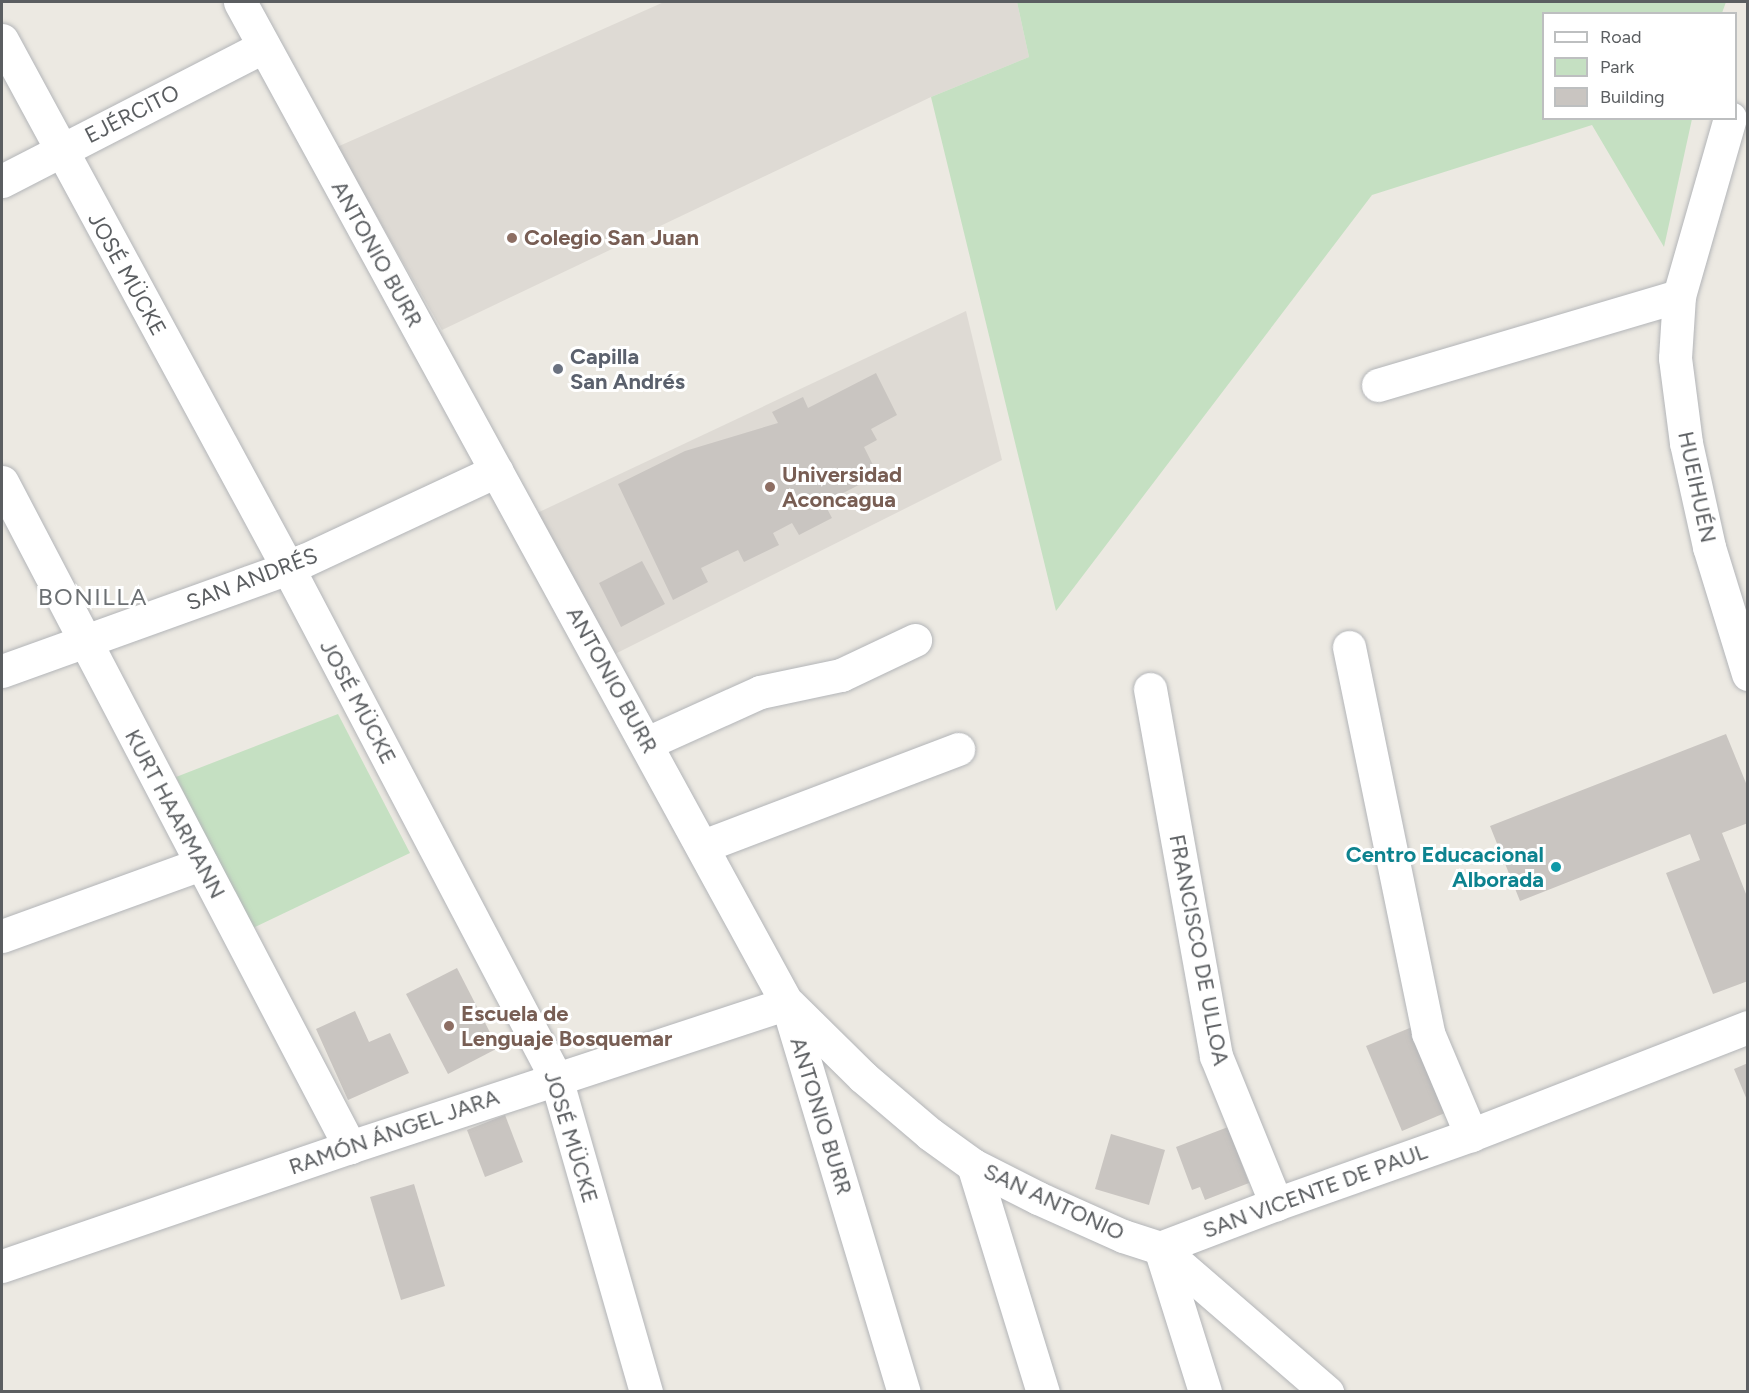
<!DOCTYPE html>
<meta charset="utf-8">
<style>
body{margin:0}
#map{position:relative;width:1749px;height:1393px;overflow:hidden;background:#ece9e2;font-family:Figtree,sans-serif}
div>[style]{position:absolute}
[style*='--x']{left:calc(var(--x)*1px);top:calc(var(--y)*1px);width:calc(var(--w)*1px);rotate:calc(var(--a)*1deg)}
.education>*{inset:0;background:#dedad4}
.green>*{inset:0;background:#c5e0c2}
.building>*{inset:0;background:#c9c5c1}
.roads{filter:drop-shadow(0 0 2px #b3b5b8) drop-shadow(0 0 2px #b3b5b8)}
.minor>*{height:33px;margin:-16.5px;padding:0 16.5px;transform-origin:16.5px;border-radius:16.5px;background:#fff}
.dots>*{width:16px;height:16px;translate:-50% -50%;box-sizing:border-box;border:3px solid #fff;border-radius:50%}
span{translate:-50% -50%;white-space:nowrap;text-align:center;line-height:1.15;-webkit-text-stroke:6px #fff;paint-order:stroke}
.street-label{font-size:22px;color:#5b5e61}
.education-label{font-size:22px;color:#785e54;font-weight:700}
.left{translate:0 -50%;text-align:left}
.worship-label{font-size:22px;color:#5b616d;font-weight:700}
.culture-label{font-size:22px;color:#0d838f;font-weight:700}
.right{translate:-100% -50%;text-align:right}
.neighbourhood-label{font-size:24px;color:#6c7073;letter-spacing:1.5px}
.frame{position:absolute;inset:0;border:3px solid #5b5e61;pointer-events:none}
.legend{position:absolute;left:1542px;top:12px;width:195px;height:108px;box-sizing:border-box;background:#fff;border:2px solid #bdbfc0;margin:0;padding:8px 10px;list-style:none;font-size:18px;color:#5b5e61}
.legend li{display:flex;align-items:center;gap:12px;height:30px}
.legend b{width:30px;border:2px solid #bdbfc0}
</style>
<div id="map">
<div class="education">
<div style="clip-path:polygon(664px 2px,1017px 2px,1029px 57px,931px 97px,442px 330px,337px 147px)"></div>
<div style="clip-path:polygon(966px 311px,1002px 460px,615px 654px,535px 514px)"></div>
</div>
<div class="green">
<div style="clip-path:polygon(1017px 2px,1726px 2px,1722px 13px,1544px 14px,1544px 118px,1692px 119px,1664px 247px,1592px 125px,1372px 195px,1056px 611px,931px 97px,1029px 57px)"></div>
<div style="clip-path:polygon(338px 714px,410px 853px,251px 929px,176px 777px)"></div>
</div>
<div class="building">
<div style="clip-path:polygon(876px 373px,897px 415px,871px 429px,877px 440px,864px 447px,878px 475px,824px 503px,832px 518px,799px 535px,792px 523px,773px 533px,779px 545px,744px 562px,738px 550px,701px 568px,708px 582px,673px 600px,618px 484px,685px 451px,778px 423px,772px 412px,803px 397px,808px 408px)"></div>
<div style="clip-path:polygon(642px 561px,665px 604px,621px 627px,599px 583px)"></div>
<div style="clip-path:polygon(1726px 734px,1748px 788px,1748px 823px,1722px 833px,1748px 899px,1748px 981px,1713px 994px,1666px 873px,1700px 860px,1690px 834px,1520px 901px,1490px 826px)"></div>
<div style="clip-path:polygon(457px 968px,498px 1048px,448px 1074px,406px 994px)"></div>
<div style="clip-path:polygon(355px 1011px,369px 1042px,390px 1033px,409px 1073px,348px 1100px,316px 1029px)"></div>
<div style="clip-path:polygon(1417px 1025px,1452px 1110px,1402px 1131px,1366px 1046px)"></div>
<div style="clip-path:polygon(1748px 1063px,1748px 1100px,1747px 1100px,1734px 1069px)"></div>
<div style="clip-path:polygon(505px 1115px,523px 1162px,485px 1177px,467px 1130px)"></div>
<div style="clip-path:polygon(1228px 1127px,1249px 1183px,1205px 1200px,1200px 1187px,1192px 1190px,1176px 1147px)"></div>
<div style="clip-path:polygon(1111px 1134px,1165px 1150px,1149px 1205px,1095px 1189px)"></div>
<div style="clip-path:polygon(414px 1184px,445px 1286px,401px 1300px,370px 1197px)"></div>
</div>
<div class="roads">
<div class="minor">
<div style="--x:240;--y:2;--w:1141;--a:61.35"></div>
<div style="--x:787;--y:1003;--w:406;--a:73.3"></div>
<div style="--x:2;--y:40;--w:600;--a:61.56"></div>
<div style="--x:288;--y:568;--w:576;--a:62.28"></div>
<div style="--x:556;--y:1078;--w:327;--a:74"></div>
<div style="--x:1730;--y:118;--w:185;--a:106"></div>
<div style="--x:1679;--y:296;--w:62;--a:93.7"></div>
<div style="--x:1675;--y:358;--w:86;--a:82.6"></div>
<div style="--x:1686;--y:443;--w:107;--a:77.5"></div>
<div style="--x:1709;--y:547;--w:133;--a:72.9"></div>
<div style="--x:2;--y:181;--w:293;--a:-27.2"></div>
<div style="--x:1378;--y:385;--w:314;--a:-16.5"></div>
<div style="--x:2;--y:482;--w:751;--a:62.38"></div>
<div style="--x:1349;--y:647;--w:394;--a:78.4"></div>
<div style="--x:1428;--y:1033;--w:111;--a:67.1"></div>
<div style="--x:2;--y:671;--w:304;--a:-19.8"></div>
<div style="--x:288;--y:568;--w:230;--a:-25"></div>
<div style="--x:1150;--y:689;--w:373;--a:79.8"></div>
<div style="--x:1216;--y:1056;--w:160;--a:67.9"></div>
<div style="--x:647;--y:743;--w:124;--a:-24.3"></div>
<div style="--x:760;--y:692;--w:83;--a:-11.9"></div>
<div style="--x:841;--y:675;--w:82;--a:-25.3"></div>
<div style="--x:703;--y:846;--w:273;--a:-20.8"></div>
<div style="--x:2;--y:936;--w:212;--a:-19.9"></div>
<div style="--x:789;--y:1004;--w:104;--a:44.6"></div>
<div style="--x:863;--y:1077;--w:88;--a:40.4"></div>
<div style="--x:930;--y:1134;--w:53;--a:35.8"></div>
<div style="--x:973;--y:1165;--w:73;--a:26.9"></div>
<div style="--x:1038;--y:1198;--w:93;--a:24.1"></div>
<div style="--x:1123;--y:1236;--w:39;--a:18"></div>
<div style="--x:1160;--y:1248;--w:221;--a:40.8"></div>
<div style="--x:973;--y:1165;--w:238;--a:72.9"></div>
<div style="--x:1160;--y:1248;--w:124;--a:-20.8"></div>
<div style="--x:1276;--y:1204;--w:207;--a:-19.5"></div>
<div style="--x:1471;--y:1135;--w:297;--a:-21.3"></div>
<div style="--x:1160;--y:1248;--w:151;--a:72.6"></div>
<div style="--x:2;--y:1266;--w:368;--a:-18.9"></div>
<div style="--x:350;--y:1147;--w:460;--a:-18.2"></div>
</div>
</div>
<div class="dots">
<div style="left:512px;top:238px;background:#8d6e63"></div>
<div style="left:558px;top:369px;background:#6b7280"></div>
<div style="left:770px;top:487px;background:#8d6e63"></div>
<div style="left:1556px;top:867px;background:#0f9aa8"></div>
<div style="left:449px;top:1026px;background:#8d6e63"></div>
</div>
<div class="street-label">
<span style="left:132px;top:114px;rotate:-27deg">EJÉRCITO</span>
<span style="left:377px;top:254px;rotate:61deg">ANTONIO BURR</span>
<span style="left:127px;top:274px;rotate:61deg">JOSÉ MÜCKE</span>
<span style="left:1697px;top:487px;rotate:78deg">HUEIHUÉN</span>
<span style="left:252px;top:579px;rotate:-21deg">SAN ANDRÉS</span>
<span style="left:612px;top:680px;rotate:61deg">ANTONIO BURR</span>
<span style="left:358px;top:702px;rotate:62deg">JOSÉ MÜCKE</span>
<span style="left:175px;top:814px;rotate:62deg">KURT HAARMANN</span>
<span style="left:1199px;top:950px;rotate:79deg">FRANCISCO DE ULLOA</span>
<span style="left:821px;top:1116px;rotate:73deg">ANTONIO BURR</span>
<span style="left:394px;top:1132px;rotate:-19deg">RAMÓN ÁNGEL JARA</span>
<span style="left:571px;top:1137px;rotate:73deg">JOSÉ MÜCKE</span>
<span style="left:1315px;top:1191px;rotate:-20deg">SAN VICENTE DE PAUL</span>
<span style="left:1054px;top:1202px;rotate:25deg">SAN ANTONIO</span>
</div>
<div class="education-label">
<span class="left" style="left:524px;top:238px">Colegio San Juan</span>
<span class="left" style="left:782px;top:487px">Universidad<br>Aconcagua</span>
<span class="left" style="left:461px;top:1026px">Escuela de<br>Lenguaje Bosquemar</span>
</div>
<div class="worship-label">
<span class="left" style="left:570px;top:369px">Capilla<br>San Andrés</span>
</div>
<div class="culture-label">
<span class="right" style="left:1544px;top:867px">Centro Educacional<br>Alborada</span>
</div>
<div class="neighbourhood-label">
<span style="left:93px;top:597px">BONILLA</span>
</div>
<div class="frame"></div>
<ul class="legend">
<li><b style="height:8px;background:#fff"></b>Road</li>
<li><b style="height:16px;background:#c5e0c2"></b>Park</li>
<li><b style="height:16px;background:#c9c5c1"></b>Building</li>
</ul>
</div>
